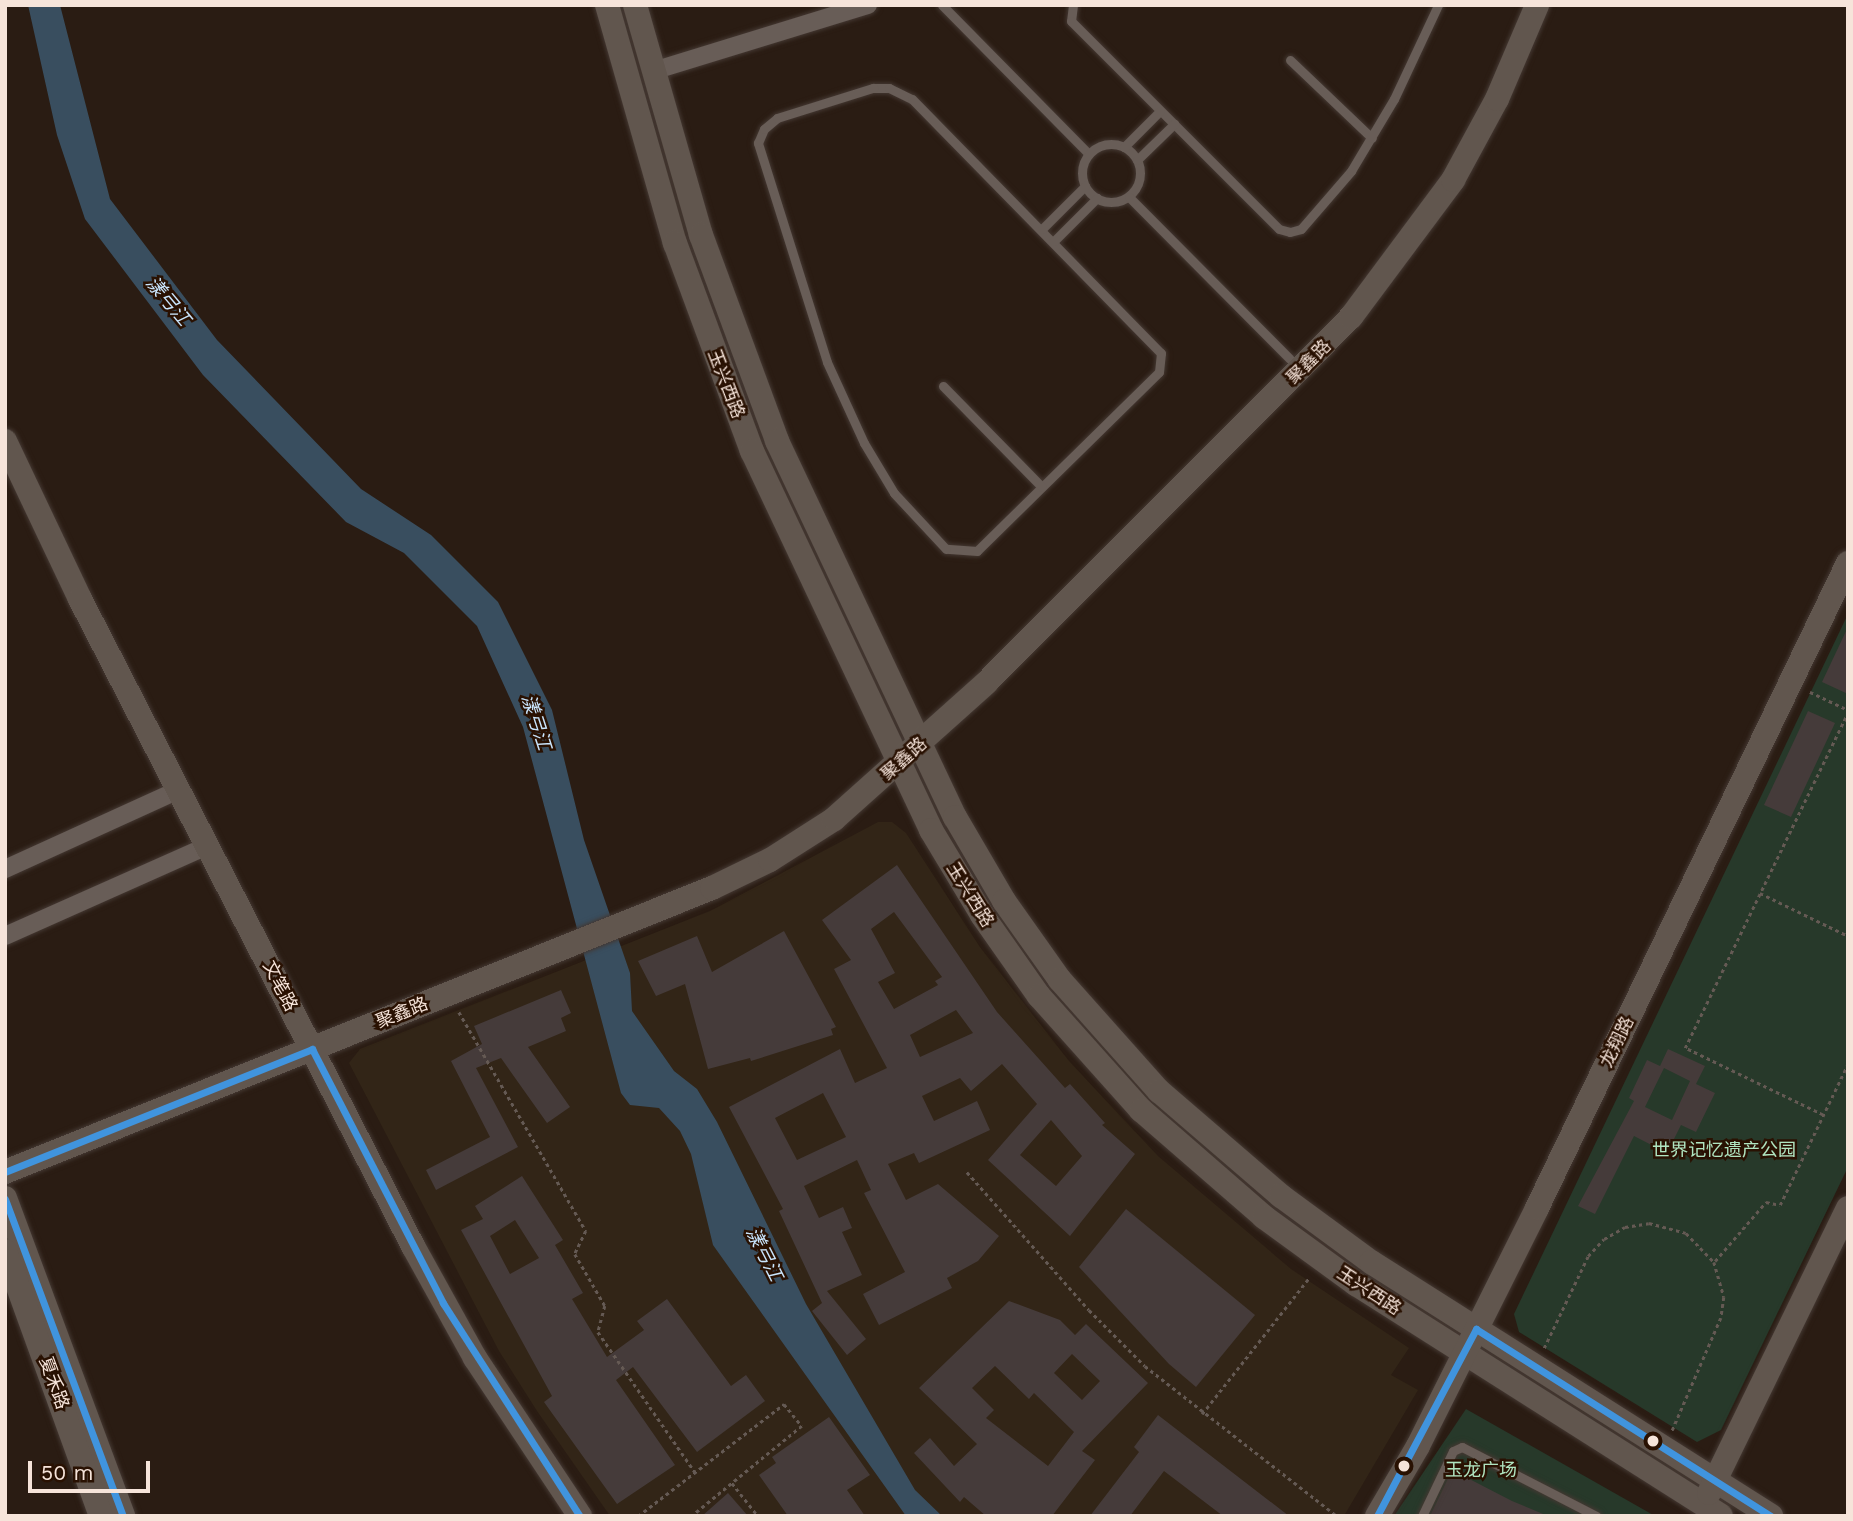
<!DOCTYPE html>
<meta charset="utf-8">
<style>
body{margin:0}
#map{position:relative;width:1853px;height:1521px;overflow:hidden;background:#2a1c13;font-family:"Work Sans","Noto Sans SC",sans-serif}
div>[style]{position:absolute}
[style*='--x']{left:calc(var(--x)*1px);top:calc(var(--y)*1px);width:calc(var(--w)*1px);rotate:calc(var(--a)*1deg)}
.commercial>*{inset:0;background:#322517}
.green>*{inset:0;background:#27392a}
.water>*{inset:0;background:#394e5f}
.building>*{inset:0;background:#453b3a}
.path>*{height:2.5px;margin-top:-1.25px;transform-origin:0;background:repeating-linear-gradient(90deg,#655a54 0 3.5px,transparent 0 7px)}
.roads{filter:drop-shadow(0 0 2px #443832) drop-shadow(0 0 2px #443832)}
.lane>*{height:9px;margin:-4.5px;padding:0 4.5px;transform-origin:4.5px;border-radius:4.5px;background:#685d57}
.lane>.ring{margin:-4.5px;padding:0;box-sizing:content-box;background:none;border:9px solid #685d57;border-radius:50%}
.street>*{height:18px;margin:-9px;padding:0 9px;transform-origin:9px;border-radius:9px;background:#685d57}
.secondary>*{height:24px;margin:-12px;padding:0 12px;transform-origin:12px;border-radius:12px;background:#61564e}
.bus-1>*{height:7px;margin:-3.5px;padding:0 3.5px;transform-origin:3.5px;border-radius:3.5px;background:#4094de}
.dots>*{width:19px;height:19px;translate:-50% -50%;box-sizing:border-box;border:4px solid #291102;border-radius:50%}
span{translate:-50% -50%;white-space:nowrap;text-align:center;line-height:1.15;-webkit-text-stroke:5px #291102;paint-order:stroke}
.street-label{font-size:18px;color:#f6e4da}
.park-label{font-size:18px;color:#b0e5c1}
.water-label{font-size:19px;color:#cae6fe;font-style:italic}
.frame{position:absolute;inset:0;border:7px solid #f6e4da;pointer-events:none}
.scale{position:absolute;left:28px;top:1461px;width:122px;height:32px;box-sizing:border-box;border:4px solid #f6e4da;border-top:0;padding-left:9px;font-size:21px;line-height:24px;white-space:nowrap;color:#f6e4da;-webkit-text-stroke:5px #291102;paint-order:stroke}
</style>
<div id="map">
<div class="commercial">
<div style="clip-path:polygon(878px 822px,892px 822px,906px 833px,980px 947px,1069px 1061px,1158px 1156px,1291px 1269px,1409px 1348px,1391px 1375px,1418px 1390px,1344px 1516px,610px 1516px,537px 1411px,499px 1351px,349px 1063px,360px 1049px,710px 911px)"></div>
</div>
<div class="green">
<div style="clip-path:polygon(1848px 614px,1848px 1167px,1721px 1430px,1697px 1442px,1519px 1332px,1514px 1314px)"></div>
<div style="clip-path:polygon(1466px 1409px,1655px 1516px,1394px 1516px)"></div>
</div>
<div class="water">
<div style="clip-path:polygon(28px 5px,60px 5px,110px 199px,217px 340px,361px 489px,431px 535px,498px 602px,552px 710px,584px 840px,630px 973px,632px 1011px,674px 1071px,697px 1089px,717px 1122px,806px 1304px,915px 1490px,942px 1516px,906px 1516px,713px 1245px,691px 1154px,680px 1131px,659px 1108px,630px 1105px,621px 1093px,523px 727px,477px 626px,404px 553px,346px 522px,203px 375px,85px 219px,57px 135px)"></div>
</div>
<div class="building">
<div style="clip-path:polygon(1848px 627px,1848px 694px,1822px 682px)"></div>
<div style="clip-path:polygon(1808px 711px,1835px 723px,1791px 817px,1764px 805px)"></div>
<div style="clip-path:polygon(evenodd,897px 865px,997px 1012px,1065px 1088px,1070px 1084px,1105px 1123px,1102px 1125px,1135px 1154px,1070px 1236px,988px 1160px,1037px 1104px,1002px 1064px,971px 1091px,960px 1078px,922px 1096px,934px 1121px,977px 1101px,990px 1130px,919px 1163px,914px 1153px,888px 1164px,906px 1200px,938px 1184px,999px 1236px,978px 1261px,947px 1278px,952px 1288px,879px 1325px,863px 1294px,905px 1272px,864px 1193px,871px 1190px,857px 1160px,804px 1186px,819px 1218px,843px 1207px,852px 1228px,842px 1232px,862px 1275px,827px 1291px,866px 1339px,847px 1355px,812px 1311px,822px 1303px,779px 1211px,783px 1209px,729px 1107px,840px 1049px,855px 1083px,887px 1068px,834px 969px,851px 960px,822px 920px,897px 865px,894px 912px,942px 977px,935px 981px,938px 985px,894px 1009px,878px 982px,895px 973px,871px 929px,894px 912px,897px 865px,956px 1010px,973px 1033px,920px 1057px,910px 1035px,956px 1010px,897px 865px,823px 1093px,846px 1137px,797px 1160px,775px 1118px,823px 1093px,897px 865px,1051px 1120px,1082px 1156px,1056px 1186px,1020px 1155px,1051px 1120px)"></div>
<div style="clip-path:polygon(784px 931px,836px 1027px,831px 1029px,833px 1035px,751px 1061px,750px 1058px,708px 1069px,685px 984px,656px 996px,638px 961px,697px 936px,712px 972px)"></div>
<div style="clip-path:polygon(561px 990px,571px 1013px,561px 1018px,566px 1031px,528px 1047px,570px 1107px,547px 1123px,501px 1058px,476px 1068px,518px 1147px,436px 1190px,426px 1170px,490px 1137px,451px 1061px,482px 1044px,474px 1026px)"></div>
<div style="clip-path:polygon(evenodd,1668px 1049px,1705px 1066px,1696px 1084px,1715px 1093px,1696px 1132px,1681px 1125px,1667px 1153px,1634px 1136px,1595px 1214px,1578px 1206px,1634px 1101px,1629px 1098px,1647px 1060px,1660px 1066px,1668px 1049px,1664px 1068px,1690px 1081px,1672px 1120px,1645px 1107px,1664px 1068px)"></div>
<div style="clip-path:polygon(evenodd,522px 1176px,563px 1240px,555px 1245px,583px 1293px,572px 1299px,607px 1357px,644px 1330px,637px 1321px,667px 1299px,731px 1386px,746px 1375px,765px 1401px,697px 1452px,633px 1367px,616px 1380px,675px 1465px,617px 1504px,544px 1402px,552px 1396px,461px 1230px,483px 1219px,475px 1206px,522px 1176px,515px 1220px,539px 1258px,510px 1274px,490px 1236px,515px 1220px)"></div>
<div style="clip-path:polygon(1126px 1209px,1255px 1315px,1196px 1387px,1169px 1364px,1079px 1267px)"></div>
<div style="clip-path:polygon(evenodd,1009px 1301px,1060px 1320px,1075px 1335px,1086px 1324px,1148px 1383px,1082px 1451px,1095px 1460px,1052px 1516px,986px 1516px,964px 1497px,960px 1502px,914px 1453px,930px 1438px,954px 1466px,977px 1444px,919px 1388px,1009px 1301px,1072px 1354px,1100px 1381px,1082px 1400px,1054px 1373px,1072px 1354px,1009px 1301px,995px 1366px,1029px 1399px,1034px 1393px,1074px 1432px,1048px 1466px,986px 1418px,994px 1410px,972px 1388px,995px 1366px)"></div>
<div style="clip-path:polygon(1158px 1415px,1289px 1516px,1223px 1516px,1164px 1471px,1130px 1516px,1090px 1516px,1139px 1452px,1134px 1447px)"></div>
<div style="clip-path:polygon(829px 1417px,870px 1475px,847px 1490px,865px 1516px,788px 1516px,759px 1475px,776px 1463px,772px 1457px)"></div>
<div style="clip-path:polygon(1452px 1470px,1512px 1501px,1548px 1516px,1430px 1516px)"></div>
<div style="clip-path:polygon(728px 1493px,748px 1516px,702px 1516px)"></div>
</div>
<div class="path">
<div style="--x:1810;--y:692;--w:42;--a:25.3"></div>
<div style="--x:1760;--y:893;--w:98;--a:26"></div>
<div style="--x:459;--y:1012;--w:253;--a:59.9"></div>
<div style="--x:586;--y:1231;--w:25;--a:116"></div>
<div style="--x:575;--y:1254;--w:60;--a:60"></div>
<div style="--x:605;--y:1306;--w:27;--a:105"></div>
<div style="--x:598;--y:1332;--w:170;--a:55.3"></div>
<div style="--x:1823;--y:1115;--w:153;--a:-154.1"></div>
<div style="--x:1685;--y:1048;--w:373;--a:-64.1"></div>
<div style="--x:967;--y:1172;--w:184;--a:48.5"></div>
<div style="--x:1089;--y:1310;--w:79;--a:45"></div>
<div style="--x:1145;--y:1366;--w:244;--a:38"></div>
<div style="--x:1715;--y:1261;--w:78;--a:-49.2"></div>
<div style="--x:1766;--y:1202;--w:14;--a:12"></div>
<div style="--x:1780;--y:1205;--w:157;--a:-64.3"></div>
<div style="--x:1544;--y:1348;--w:102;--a:-64.4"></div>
<div style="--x:1588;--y:1256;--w:23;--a:-47"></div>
<div style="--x:1604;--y:1239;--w:24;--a:-30"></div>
<div style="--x:1625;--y:1227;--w:24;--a:-9"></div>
<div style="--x:1649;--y:1223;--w:38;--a:15"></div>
<div style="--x:1686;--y:1233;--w:40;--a:46"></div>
<div style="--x:1714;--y:1262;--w:36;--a:74"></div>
<div style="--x:1724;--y:1297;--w:21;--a:98"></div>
<div style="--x:1721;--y:1318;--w:123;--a:113.4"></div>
<div style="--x:1202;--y:1414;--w:174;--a:-51.8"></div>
<div style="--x:732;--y:1483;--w:42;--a:51.8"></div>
<div style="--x:638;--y:1516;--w:184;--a:-37.5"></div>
<div style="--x:784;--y:1404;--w:28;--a:51"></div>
<div style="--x:802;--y:1426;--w:142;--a:140.7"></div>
</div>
<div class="roads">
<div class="lane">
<div style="--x:942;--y:5;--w:209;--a:45.4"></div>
<div style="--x:1073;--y:5;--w:16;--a:97"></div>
<div style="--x:1071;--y:21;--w:294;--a:45"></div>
<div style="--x:1279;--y:229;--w:11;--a:15"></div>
<div style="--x:1290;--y:232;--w:11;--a:-15"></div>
<div style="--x:1301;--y:229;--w:77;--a:-49.2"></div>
<div style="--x:1351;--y:171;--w:84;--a:-59.2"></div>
<div style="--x:1394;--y:99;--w:104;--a:-64.9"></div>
<div style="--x:1290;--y:60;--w:113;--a:43.6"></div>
<div style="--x:873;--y:88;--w:16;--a:0"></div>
<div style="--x:889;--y:88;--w:25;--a:26"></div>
<div style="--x:912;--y:99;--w:356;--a:45.6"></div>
<div style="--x:1161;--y:353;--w:19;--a:96"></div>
<div style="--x:1159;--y:372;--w:255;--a:135.5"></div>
<div style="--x:977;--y:551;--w:31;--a:-176"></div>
<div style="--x:946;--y:549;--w:76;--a:-132.9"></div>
<div style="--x:894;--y:493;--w:58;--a:-121"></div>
<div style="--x:864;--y:443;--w:89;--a:-114.6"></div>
<div style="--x:827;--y:362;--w:230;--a:-107.5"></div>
<div style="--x:758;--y:143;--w:15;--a:-67"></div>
<div style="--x:764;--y:129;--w:17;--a:-40"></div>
<div style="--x:777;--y:118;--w:101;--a:-17.4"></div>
<div class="ring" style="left:1082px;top:144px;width:49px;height:49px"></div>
<div style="--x:1124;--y:147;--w:51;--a:-45"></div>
<div style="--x:1137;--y:160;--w:52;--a:-44.2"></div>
<div style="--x:1129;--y:197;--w:228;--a:45.2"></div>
<div style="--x:1042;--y:229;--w:61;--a:-45"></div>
<div style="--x:1054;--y:241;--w:61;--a:-45"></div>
<div style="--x:943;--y:386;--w:141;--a:45.6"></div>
<div style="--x:1422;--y:1516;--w:72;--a:-64.5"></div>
<div style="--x:1453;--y:1451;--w:10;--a:-24"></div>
<div style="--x:1462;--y:1447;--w:151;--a:27.2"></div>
</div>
<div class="street">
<div style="--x:653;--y:71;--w:225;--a:-17.1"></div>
<div style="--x:5;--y:869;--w:190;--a:-24.5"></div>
<div style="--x:5;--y:936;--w:221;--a:-24"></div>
</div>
<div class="secondary">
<div style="--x:607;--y:5;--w:248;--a:74.1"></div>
<div style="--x:675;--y:243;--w:222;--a:69.7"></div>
<div style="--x:752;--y:451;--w:419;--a:64.7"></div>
<div style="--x:931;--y:830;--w:99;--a:59"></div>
<div style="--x:982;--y:915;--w:99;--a:54.9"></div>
<div style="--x:1039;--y:996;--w:153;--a:48.2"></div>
<div style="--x:1141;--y:1110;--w:163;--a:41"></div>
<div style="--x:1264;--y:1217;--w:114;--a:36.1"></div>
<div style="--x:1356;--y:1284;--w:432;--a:32.4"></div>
<div style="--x:635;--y:5;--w:239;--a:74"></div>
<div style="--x:701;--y:235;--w:220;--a:69.7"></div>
<div style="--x:777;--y:441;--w:416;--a:64.7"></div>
<div style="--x:955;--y:817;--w:97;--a:59.7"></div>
<div style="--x:1004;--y:901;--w:97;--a:54.7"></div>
<div style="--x:1060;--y:980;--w:149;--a:48.3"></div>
<div style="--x:1159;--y:1091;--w:161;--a:40.7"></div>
<div style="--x:1281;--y:1196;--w:112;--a:36.3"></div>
<div style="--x:1371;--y:1262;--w:474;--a:32.4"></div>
<div style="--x:5;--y:441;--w:175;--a:64.6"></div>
<div style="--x:80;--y:599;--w:728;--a:62.77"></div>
<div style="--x:413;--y:1246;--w:128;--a:61"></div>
<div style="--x:475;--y:1358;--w:190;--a:56.4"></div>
<div style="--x:5;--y:1172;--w:762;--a:-21.89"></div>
<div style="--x:712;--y:888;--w:64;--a:-25.8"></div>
<div style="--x:770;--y:860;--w:76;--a:-32.6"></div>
<div style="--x:834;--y:819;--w:204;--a:-41.8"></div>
<div style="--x:986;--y:683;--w:517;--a:-45.08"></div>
<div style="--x:1351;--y:317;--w:171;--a:-53.3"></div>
<div style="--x:1453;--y:180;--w:92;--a:-61.5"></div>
<div style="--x:1497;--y:99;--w:102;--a:-66.9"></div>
<div style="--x:5;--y:1198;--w:339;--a:69.6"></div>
<div style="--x:5;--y:1251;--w:282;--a:70.1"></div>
<div style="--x:1709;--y:1493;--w:317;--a:-64"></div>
<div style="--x:1377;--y:1516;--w:81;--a:-59.6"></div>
<div style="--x:1418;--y:1446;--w:266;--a:-63.4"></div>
<div style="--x:1537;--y:1208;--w:716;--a:-64.26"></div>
</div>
</div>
<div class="bus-1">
<div style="--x:5;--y:1172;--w:331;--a:-21.8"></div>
<div style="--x:312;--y:1049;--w:286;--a:62.7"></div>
<div style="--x:443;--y:1303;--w:253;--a:57.3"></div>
<div style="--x:5;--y:1199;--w:338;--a:69.6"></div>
<div style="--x:1377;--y:1516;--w:212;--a:-62.1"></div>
<div style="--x:1476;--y:1329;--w:349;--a:32.4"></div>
</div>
<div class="dots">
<div style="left:1653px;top:1441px;background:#f6e4da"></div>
<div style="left:1404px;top:1466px;background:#f6e4da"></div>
</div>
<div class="street-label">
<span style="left:1309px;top:362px;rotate:-45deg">聚鑫路</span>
<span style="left:726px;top:384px;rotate:69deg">玉兴西路</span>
<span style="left:904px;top:759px;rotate:-42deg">聚鑫路</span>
<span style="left:970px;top:895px;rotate:58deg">玉兴西路</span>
<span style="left:280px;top:986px;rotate:63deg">文笔路</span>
<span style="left:402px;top:1013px;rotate:-22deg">聚鑫路</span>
<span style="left:1617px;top:1042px;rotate:-64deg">龙翔路</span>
<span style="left:1369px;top:1291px;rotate:33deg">玉兴西路</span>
<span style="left:54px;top:1383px;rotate:70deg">夏禾路</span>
</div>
<div class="park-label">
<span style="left:1724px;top:1150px">世界记忆遗产公园</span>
<span style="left:1481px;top:1470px">玉龙广场</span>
</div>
<div class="water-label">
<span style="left:168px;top:301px;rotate:50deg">漾弓江</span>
<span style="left:536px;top:722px;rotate:72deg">漾弓江</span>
<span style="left:764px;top:1254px;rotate:63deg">漾弓江</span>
</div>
<div class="frame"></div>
<div class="scale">50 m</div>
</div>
